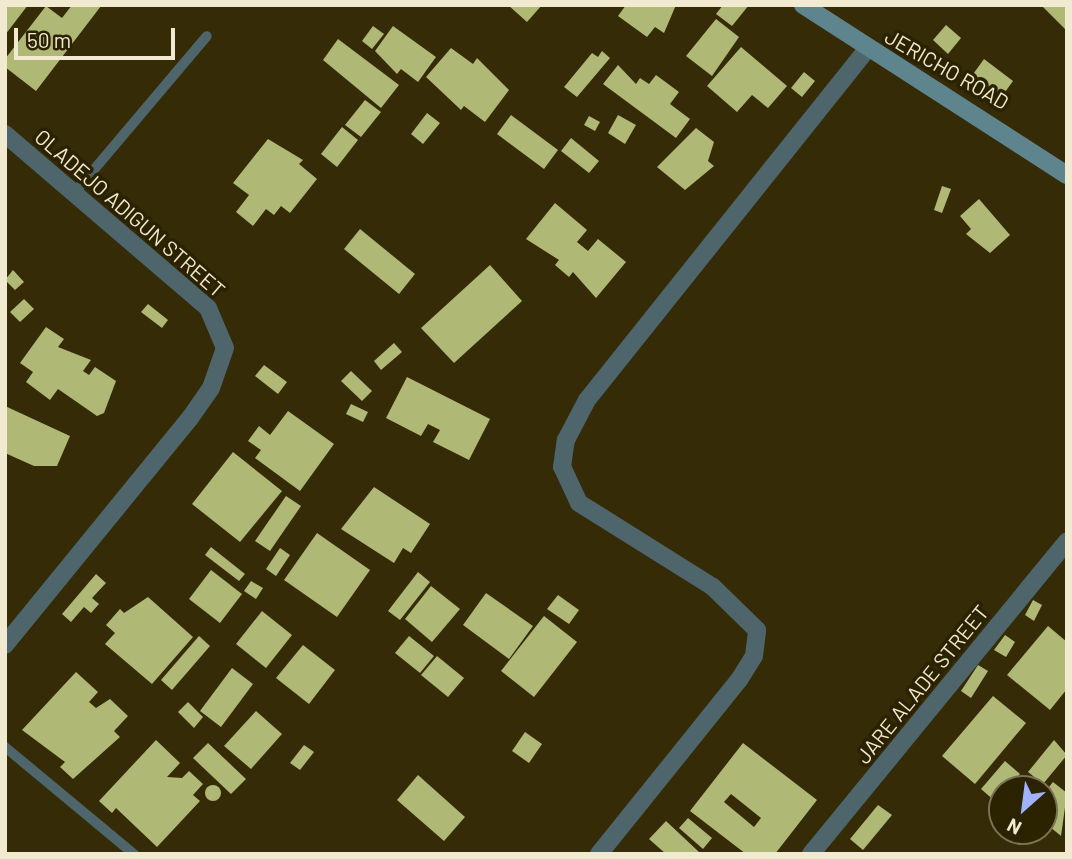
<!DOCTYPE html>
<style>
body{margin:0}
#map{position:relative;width:1072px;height:859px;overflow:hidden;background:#352b07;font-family:Barlow,sans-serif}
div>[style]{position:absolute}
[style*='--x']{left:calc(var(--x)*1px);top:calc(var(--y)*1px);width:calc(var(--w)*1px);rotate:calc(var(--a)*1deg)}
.building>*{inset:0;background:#b0b876}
.round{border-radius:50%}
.lane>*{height:10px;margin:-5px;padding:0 5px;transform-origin:5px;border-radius:5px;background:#4d656b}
.street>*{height:18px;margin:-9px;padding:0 9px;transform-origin:9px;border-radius:9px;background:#4d656b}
.secondary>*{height:18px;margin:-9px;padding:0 9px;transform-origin:9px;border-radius:9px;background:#5e858e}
span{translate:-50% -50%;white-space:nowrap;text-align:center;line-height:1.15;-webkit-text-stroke:7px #2b2200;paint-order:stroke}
.street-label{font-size:21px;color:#f1ead1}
.frame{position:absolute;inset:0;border:7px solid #f1ead1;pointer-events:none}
.north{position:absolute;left:988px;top:775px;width:70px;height:70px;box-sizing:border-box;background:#2b2200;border:2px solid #7a7254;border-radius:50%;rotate:208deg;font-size:19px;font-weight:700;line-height:28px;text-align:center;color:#f1ead1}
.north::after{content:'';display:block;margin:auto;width:24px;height:32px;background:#a1b2fd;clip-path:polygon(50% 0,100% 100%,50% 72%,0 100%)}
.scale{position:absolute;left:14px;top:28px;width:161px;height:32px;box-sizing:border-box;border:4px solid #f1ead1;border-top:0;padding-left:9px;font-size:21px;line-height:24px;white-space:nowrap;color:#f1ead1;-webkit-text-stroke:5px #2b2200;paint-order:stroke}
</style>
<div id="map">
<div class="building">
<div style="clip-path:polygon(5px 5px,28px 5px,5px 35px)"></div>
<div style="clip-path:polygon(72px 5px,101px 6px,36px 91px,5px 67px,5px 59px,46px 6px,62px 18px)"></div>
<div style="clip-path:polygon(508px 5px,542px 5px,527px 22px)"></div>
<div style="clip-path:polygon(626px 5px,676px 5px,664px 33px,655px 27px,647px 37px,618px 16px)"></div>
<div style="clip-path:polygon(723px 5px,749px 5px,732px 26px,716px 14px)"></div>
<div style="clip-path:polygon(1041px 5px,1067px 5px,1067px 31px)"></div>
<div style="clip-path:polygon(716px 19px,739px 37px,712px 76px,686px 56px)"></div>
<div style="clip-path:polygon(946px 25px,961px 38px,948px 54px,933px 40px)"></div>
<div style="clip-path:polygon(373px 26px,384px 34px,372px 49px,362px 41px)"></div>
<div style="clip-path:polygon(393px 26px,436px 57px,418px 82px,401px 69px,397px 74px,375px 51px)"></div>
<div style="clip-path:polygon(338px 39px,399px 85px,381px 108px,323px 60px)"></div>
<div style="clip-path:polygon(741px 47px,787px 86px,768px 108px,752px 95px,737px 112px,707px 86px)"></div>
<div style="clip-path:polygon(451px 48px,473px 64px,477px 58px,509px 90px,485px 122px,464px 106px,461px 110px,426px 77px)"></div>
<div style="clip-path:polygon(602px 51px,610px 58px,577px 97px,564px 87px,592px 53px,598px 57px)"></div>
<div style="clip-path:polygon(984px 59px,1013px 81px,1000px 99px,971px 77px)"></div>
<div style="clip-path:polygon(618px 65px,636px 84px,640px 78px,649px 84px,656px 75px,679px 92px,670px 104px,690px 119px,676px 138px,603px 84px)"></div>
<div style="clip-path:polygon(804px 72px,815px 81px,802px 97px,791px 88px)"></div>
<div style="clip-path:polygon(365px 100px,381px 112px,361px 137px,345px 125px)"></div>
<div style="clip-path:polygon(427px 113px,440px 123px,423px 144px,411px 134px)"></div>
<div style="clip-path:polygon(511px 115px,558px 150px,544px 169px,497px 134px)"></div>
<div style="clip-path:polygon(618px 115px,636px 125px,625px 144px,608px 133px)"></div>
<div style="clip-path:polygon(589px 116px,600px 122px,595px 131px,584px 125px)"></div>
<div style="clip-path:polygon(342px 127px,358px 140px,337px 167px,321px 154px)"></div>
<div style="clip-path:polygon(696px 128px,714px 142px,708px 161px,714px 166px,685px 190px,657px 167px)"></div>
<div style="clip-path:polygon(571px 138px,599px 161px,589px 173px,561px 151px)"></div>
<div style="clip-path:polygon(268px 139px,303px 160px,299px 164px,317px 179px,290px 213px,281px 206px,274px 215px,266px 209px,253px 226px,236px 212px,249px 195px,233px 183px)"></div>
<div style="clip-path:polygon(942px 186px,951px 189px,942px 213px,934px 210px)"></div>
<div style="clip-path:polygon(979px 199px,1010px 235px,990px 253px,966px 234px,971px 229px,960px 216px)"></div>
<div style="clip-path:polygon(555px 203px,587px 230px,577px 242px,588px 251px,598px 239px,626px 262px,596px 298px,573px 272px,569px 277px,555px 265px,559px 260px,526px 239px)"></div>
<div style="clip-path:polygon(360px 229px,415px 274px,399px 294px,344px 249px)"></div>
<div style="clip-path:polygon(490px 265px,522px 301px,454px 363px,421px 328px)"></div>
<div style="clip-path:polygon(13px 270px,24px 282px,15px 290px,5px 280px)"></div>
<div style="clip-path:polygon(24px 299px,34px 309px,20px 322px,10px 312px)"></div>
<div style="clip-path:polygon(148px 304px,168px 320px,162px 328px,141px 312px)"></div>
<div style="clip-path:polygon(46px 327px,64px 339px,58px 347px,91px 360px,83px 371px,89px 375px,95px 367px,116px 381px,104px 413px,97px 416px,58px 389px,50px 400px,26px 382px,33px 372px,20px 363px)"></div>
<div style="clip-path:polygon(394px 343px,402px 352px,381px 370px,374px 361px)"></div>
<div style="clip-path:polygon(264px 365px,287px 382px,278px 394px,255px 376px)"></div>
<div style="clip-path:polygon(351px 371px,372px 391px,362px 401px,341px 381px)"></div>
<div style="clip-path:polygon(407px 377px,490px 419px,469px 460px,433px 442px,440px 430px,428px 424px,421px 436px,386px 418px)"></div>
<div style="clip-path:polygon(351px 404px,368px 412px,363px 422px,346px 414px)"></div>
<div style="clip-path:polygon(5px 406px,70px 436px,57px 466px,34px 466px,5px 453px)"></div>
<div style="clip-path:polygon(288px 411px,334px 444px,300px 491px,255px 458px,261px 450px,248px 441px,259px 426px,270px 435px)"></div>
<div style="clip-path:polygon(233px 452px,282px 491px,240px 542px,192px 504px)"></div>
<div style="clip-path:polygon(374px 487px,430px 524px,411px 553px,403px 548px,394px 563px,341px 529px)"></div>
<div style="clip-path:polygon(286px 496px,301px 506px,270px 551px,255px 541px)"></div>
<div style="clip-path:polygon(317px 533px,370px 570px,337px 617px,284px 580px)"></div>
<div style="clip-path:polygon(211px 547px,245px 574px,239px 581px,205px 555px)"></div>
<div style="clip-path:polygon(280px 548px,290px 555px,276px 576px,266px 569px)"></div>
<div style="clip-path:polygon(211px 570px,242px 594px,220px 623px,189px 599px)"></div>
<div style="clip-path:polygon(418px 572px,430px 582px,400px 620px,388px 611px)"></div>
<div style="clip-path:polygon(96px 574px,106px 583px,92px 598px,99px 604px,91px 613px,84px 607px,71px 622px,62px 614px)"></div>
<div style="clip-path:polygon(251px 581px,263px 588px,256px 599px,244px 591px)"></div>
<div style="clip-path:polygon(431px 586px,460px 609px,432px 642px,405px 619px)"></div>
<div style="clip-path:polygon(486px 593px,533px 626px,509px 659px,463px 625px)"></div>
<div style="clip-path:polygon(558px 595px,579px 610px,569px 624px,547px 609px)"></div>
<div style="clip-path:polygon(148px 597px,193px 637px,152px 684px,105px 644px,115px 633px,106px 625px,120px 609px,124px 613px)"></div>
<div style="clip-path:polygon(1033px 600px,1042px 605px,1034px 621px,1025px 615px)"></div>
<div style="clip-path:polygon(262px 611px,292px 635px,266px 668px,236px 644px)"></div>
<div style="clip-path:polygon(544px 616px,577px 642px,534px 697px,501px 671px)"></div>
<div style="clip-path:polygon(1048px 626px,1067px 642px,1067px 689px,1050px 710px,1007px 675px)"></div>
<div style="clip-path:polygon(1005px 635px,1015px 642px,1006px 657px,994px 650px)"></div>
<div style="clip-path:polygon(199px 636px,210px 646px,172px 690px,161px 680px)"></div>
<div style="clip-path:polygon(409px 636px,434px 656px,420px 673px,395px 653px)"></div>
<div style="clip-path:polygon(303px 645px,335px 670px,309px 704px,276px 678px)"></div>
<div style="clip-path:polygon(437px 656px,464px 678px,448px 697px,421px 675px)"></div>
<div style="clip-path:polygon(978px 665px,988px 671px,971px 698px,961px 691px)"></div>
<div style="clip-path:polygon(232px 668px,253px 684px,221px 727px,200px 711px)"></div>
<div style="clip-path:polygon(76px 672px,98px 692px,89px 702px,96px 708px,110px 699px,128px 716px,114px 731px,120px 737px,73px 779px,60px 767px,65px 762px,22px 730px)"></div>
<div style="clip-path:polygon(993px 696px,1026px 723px,975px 784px,942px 756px)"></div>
<div style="clip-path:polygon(188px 702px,203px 717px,194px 728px,178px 712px)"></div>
<div style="clip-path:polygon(256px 711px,282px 734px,251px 769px,224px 746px)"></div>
<div style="clip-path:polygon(525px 732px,542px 744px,529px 763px,512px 751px)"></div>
<div style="clip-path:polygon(156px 740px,180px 763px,167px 777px,182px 778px,189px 771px,203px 784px,193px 795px,200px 801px,157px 847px,116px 808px,112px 813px,99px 801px)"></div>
<div style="clip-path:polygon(1054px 740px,1067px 755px,1043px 784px,1028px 772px)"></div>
<div style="clip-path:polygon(208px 743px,246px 779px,231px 794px,193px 758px)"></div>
<div style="clip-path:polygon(evenodd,743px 743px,817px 800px,775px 854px,746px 854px,690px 811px,743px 743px,731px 794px,761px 818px,754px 827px,724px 802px,731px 794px)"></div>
<div style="clip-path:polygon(304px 745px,314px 752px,300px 770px,290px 763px)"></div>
<div style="clip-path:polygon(1005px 761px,1020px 774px,996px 802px,981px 789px)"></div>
<div style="clip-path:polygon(418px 775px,465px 817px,444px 841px,397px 800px)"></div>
<div style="clip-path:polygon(1053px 782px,1067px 793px,1061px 836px,1044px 822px,1044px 793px)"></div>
<div class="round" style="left:205px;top:785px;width:16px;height:16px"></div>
<div style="clip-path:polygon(878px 805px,892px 815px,863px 850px,850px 839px)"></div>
<div style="clip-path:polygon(688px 818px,712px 838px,703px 849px,679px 828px)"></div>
<div style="clip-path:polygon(666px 821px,699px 852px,697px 854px,666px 854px,649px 839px)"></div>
</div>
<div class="lane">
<div style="--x:75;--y:192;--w:204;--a:-49.8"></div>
<div style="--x:5;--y:747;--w:168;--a:39.7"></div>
</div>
<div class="street">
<div style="--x:5;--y:134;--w:267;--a:40.6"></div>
<div style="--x:208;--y:308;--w:43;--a:67"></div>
<div style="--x:225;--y:348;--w:42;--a:109.3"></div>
<div style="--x:211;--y:388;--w:37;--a:125"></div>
<div style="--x:190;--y:418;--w:293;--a:129.2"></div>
<div style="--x:599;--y:854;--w:223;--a:-51.2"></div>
<div style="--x:739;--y:680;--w:28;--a:-58"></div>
<div style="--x:754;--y:656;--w:26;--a:-83"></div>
<div style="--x:757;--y:630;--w:62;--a:-135.7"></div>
<div style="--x:713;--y:587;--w:158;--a:-147.9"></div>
<div style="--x:579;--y:503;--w:40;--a:-115"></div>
<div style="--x:562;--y:467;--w:27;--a:-82"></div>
<div style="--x:566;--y:440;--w:45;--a:-62.3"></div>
<div style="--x:587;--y:400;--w:449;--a:-51.4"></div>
<div style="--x:811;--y:854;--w:404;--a:-50.7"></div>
</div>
<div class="secondary">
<div style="--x:803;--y:5;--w:314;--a:32.8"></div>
</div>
<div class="street-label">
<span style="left:947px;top:69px;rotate:30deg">JERICHO ROAD</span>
<span style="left:130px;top:213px;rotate:41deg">OLADEJO ADIGUN STREET</span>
<span style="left:922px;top:684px;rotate:-51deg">JARE ALADE STREET</span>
</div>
<div class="frame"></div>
<div class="north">N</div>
<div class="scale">50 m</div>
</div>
